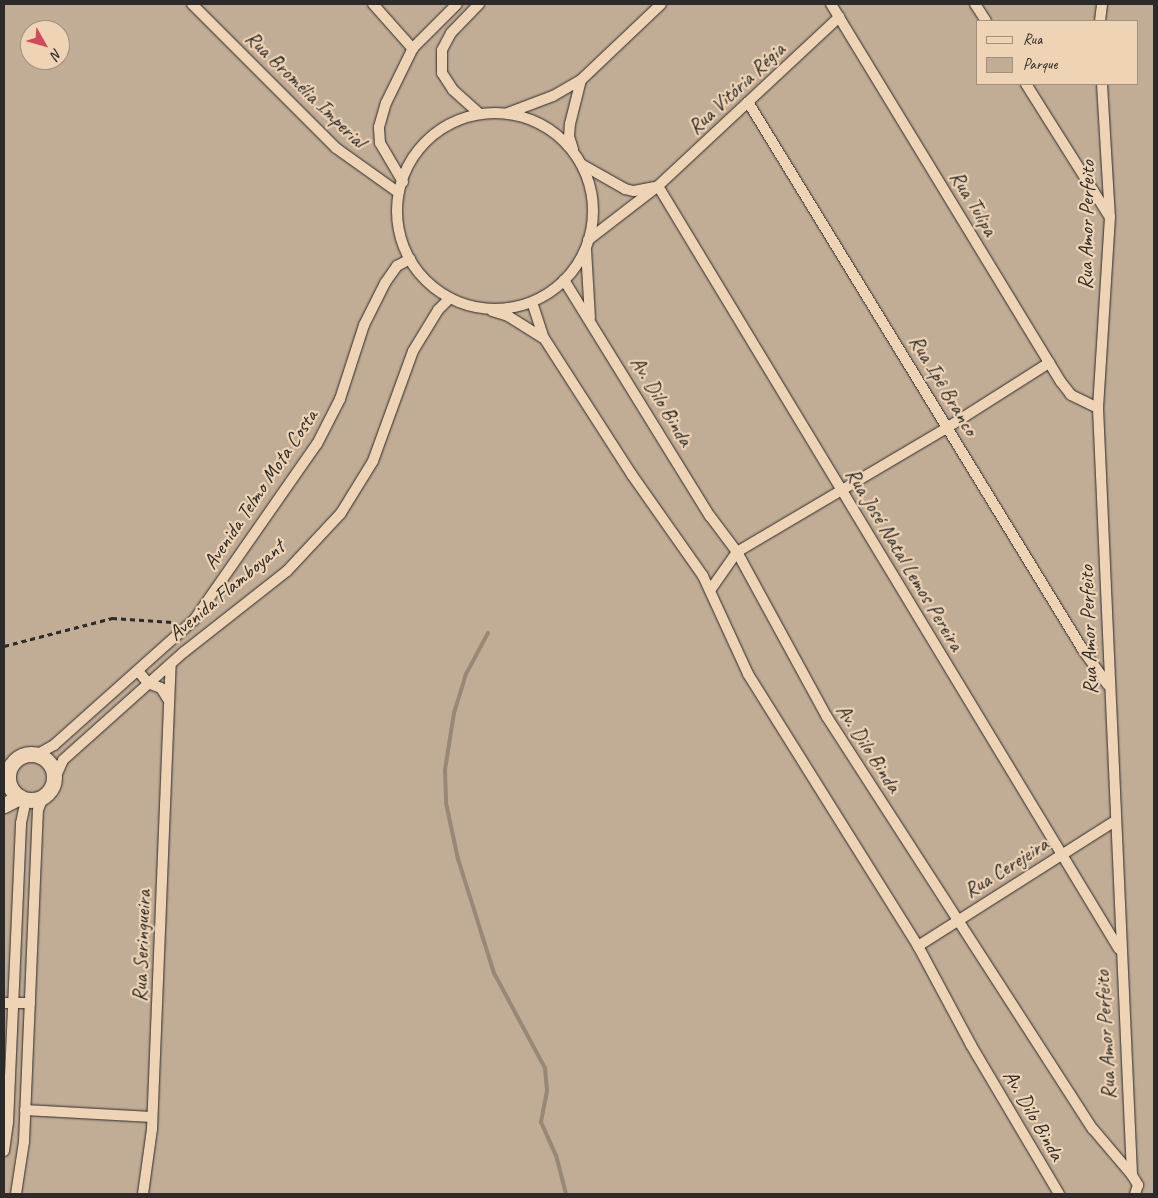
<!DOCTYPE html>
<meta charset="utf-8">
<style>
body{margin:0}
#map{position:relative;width:1158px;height:1198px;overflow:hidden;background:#e2c9ad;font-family:Caveat,sans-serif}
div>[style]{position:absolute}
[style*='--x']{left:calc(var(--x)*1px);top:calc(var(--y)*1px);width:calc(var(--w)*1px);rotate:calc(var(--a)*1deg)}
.green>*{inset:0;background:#c1ac95}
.stream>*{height:4px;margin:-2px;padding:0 2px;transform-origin:2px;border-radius:2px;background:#988877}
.path>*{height:2.5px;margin-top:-1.25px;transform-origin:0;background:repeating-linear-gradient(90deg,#2b2b2b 0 5px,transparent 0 9px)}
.roads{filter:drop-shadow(0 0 1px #2b2b2b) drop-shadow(0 0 1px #2b2b2b)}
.street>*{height:10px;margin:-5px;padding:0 5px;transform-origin:5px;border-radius:5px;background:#eed3b5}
.street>.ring{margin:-5px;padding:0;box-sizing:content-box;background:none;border:10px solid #eed3b5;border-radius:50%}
.secondary>*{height:15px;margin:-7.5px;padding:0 7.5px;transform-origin:7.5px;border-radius:7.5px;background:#eed3b5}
.secondary>.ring{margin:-7.5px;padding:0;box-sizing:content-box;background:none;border:15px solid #eed3b5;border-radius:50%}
span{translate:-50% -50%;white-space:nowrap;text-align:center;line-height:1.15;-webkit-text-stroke:4.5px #eed3b5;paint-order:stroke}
.street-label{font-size:21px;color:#2b2b2b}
.frame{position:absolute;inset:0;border:5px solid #2b2b2b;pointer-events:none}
.legend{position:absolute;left:976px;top:20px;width:162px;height:65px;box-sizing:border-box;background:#eed3b5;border:1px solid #a0907e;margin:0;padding:6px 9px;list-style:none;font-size:15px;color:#2b2b2b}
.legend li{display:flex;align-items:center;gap:10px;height:25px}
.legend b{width:25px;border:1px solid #a0907e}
.north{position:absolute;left:20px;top:20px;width:50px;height:50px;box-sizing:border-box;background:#eed3b5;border:1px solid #a0907e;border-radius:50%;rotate:128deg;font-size:14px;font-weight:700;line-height:20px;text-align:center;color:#2b2b2b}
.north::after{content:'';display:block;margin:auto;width:18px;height:22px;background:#d1495b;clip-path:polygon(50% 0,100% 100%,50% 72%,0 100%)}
</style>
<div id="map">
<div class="green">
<div style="clip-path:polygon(evenodd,4px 4px,1154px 4px,1154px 1194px,4px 1194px,4px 4px,977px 21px,1137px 21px,1137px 84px,977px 84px,977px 21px,4px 4px,30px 30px,60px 30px,60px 60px,30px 60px,30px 30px)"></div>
</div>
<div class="stream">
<div style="--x:488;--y:633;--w:47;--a:118.2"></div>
<div style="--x:466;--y:674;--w:41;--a:107.1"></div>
<div style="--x:454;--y:713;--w:58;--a:99"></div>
<div style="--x:445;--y:770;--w:33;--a:88"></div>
<div style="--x:446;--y:803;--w:57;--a:77.9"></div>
<div style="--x:458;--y:859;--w:120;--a:72.5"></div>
<div style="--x:494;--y:973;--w:108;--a:61.8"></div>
<div style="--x:545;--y:1068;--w:23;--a:85"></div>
<div style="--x:547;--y:1091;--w:32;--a:101"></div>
<div style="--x:541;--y:1122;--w:36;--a:66"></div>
<div style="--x:556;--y:1155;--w:40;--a:75.6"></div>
</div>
<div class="path">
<div style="--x:4;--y:646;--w:112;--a:-14.5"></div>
<div style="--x:112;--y:618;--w:61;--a:3.8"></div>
</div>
<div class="roads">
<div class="street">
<div style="--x:192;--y:4;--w:204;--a:45"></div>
<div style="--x:336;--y:148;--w:77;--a:35.5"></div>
<div style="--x:373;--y:4;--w:60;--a:48.4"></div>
<div style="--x:479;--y:4;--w:40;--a:134"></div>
<div style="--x:451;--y:33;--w:19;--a:118"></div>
<div style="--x:442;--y:50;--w:23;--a:90"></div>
<div style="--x:442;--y:73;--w:20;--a:57"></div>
<div style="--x:453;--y:90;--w:36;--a:42"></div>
<div style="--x:831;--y:4;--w:442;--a:58.7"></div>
<div style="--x:1061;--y:382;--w:16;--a:52"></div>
<div style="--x:1071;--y:395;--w:30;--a:26"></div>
<div style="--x:975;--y:4;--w:20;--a:57"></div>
<div style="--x:1100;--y:21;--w:17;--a:-83"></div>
<div style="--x:1026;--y:84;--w:156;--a:57.8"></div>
<div style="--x:1102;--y:84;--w:133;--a:86.6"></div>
<div style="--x:1110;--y:217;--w:191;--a:93.6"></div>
<div style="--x:1098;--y:408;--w:768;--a:87.46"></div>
<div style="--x:748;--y:102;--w:642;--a:58.56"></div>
<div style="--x:1083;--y:650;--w:43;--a:54.5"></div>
<div style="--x:508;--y:113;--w:48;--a:-20.7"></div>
<div style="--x:553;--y:96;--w:32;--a:-30"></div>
<div style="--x:581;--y:80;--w:110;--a:-43.5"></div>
<div class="ring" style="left:397px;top:113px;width:186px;height:186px"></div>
<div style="--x:573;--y:149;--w:13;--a:-108"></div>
<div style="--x:569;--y:137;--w:13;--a:-86"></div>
<div style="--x:570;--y:124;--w:45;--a:-76"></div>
<div style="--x:581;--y:164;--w:51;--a:29.6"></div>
<div style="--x:625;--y:189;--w:9;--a:13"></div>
<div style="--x:634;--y:191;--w:20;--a:-11"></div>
<div style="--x:403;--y:182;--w:45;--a:-120.5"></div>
<div style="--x:380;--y:143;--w:16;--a:-94"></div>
<div style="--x:379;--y:127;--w:25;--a:-74"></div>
<div style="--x:386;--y:103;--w:61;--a:-63.9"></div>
<div style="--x:413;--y:48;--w:62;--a:-45"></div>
<div style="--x:658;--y:186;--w:891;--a:58.86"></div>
<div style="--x:588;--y:240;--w:88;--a:-37.6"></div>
<div style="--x:658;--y:186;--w:248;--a:-43"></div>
<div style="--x:586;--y:249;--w:69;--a:86.7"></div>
<div style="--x:564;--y:280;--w:278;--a:58.3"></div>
<div style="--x:710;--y:516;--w:45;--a:53.1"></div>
<div style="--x:737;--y:552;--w:188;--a:61.4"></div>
<div style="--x:827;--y:717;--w:490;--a:57.2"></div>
<div style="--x:1093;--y:1129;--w:60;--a:49.7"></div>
<div style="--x:1132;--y:1175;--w:12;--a:59"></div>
<div style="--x:1138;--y:1185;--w:9;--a:108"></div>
<div style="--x:532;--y:302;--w:38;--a:72"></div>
<div style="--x:544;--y:338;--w:163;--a:57.3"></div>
<div style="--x:632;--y:475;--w:123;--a:54.9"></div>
<div style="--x:703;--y:576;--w:108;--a:65.3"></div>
<div style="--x:748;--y:674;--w:321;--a:58"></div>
<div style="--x:918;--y:946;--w:112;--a:61.8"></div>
<div style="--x:971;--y:1045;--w:173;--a:59.4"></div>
<div style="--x:492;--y:311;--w:17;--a:17"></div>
<div style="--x:508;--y:316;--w:41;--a:32.2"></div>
<div style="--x:711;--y:589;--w:45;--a:-54.9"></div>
<div style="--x:737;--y:552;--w:245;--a:-30.6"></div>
<div style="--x:948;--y:427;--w:120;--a:-32.4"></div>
<div style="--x:138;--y:671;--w:16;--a:50"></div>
<div style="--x:148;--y:683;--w:14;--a:21"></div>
<div style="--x:161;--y:688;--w:13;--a:58"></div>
<div style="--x:36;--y:755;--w:21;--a:-29"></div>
<div style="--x:54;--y:745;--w:188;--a:-41.8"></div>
<div style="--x:194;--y:620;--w:215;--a:-55.1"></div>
<div style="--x:317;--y:444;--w:51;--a:-62.9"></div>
<div style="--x:340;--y:399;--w:78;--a:-72"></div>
<div style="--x:364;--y:325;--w:47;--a:-63.4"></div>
<div style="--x:385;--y:283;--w:21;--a:-55"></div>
<div style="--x:397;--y:266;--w:15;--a:-28"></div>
<div style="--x:52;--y:785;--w:27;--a:-66"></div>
<div style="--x:63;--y:760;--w:162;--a:-41.8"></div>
<div style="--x:184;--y:652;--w:131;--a:-38.2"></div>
<div style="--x:287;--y:571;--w:79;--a:-47"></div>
<div style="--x:341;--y:513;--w:61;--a:-58.4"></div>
<div style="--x:373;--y:461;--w:117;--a:-70"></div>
<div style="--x:413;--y:351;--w:48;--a:-58.6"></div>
<div style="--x:438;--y:310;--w:17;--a:-45"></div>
<div style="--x:918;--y:946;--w:233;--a:-32.4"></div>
<div style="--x:4;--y:1003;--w:26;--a:0"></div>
<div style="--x:25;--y:1110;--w:127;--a:3.2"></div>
<div style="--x:4;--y:1151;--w:29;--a:-82"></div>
<div style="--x:8;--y:1122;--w:299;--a:-87.5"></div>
<div style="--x:21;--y:823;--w:25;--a:-78"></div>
<div style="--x:16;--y:1194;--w:53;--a:-81.3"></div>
<div style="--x:24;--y:1142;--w:332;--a:-87.6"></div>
<div style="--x:38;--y:810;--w:16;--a:-68"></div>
<div style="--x:143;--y:1194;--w:66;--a:-82.1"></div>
<div style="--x:152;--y:1129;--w:465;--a:-87.7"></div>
</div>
<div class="secondary">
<div class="ring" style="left:8px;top:754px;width:31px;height:31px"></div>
<div style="--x:4;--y:805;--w:18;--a:-27"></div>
</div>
</div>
<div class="street-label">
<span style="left:736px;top:88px;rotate:-43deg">Rua Vitória Régia</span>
<span style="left:306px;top:89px;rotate:44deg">Rua Bromélia Imperial</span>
<span style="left:974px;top:203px;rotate:59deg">Rua Tulipa</span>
<span style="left:1086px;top:225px;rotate:-89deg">Rua Amor Perfeito</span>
<span style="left:944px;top:385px;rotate:59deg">Rua Ipê Branco</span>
<span style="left:662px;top:401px;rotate:59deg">Av. Dilo Binda</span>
<span style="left:260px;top:489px;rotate:-56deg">Avenida Telmo Mota Costa</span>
<span style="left:905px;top:559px;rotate:59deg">Rua José Natal Lemos Pereira</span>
<span style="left:226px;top:590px;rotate:-40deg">Avenida Flamboyant</span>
<span style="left:1088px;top:630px;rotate:-92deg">Rua Amor Perfeito</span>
<span style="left:869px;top:748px;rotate:57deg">Av. Dilo Binda</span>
<span style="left:1006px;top:867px;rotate:-32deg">Rua Cerejeira</span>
<span style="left:141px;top:946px;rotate:-88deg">Rua Seringueira</span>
<span style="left:1105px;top:1035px;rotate:-93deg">Rua Amor Perfeito</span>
<span style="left:1034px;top:1115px;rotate:60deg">Av. Dilo Binda</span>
</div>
<div class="frame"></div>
<ul class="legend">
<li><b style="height:6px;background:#eed3b5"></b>Rua</li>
<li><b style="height:14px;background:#c1ac95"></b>Parque</li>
</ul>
<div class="north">N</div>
</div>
